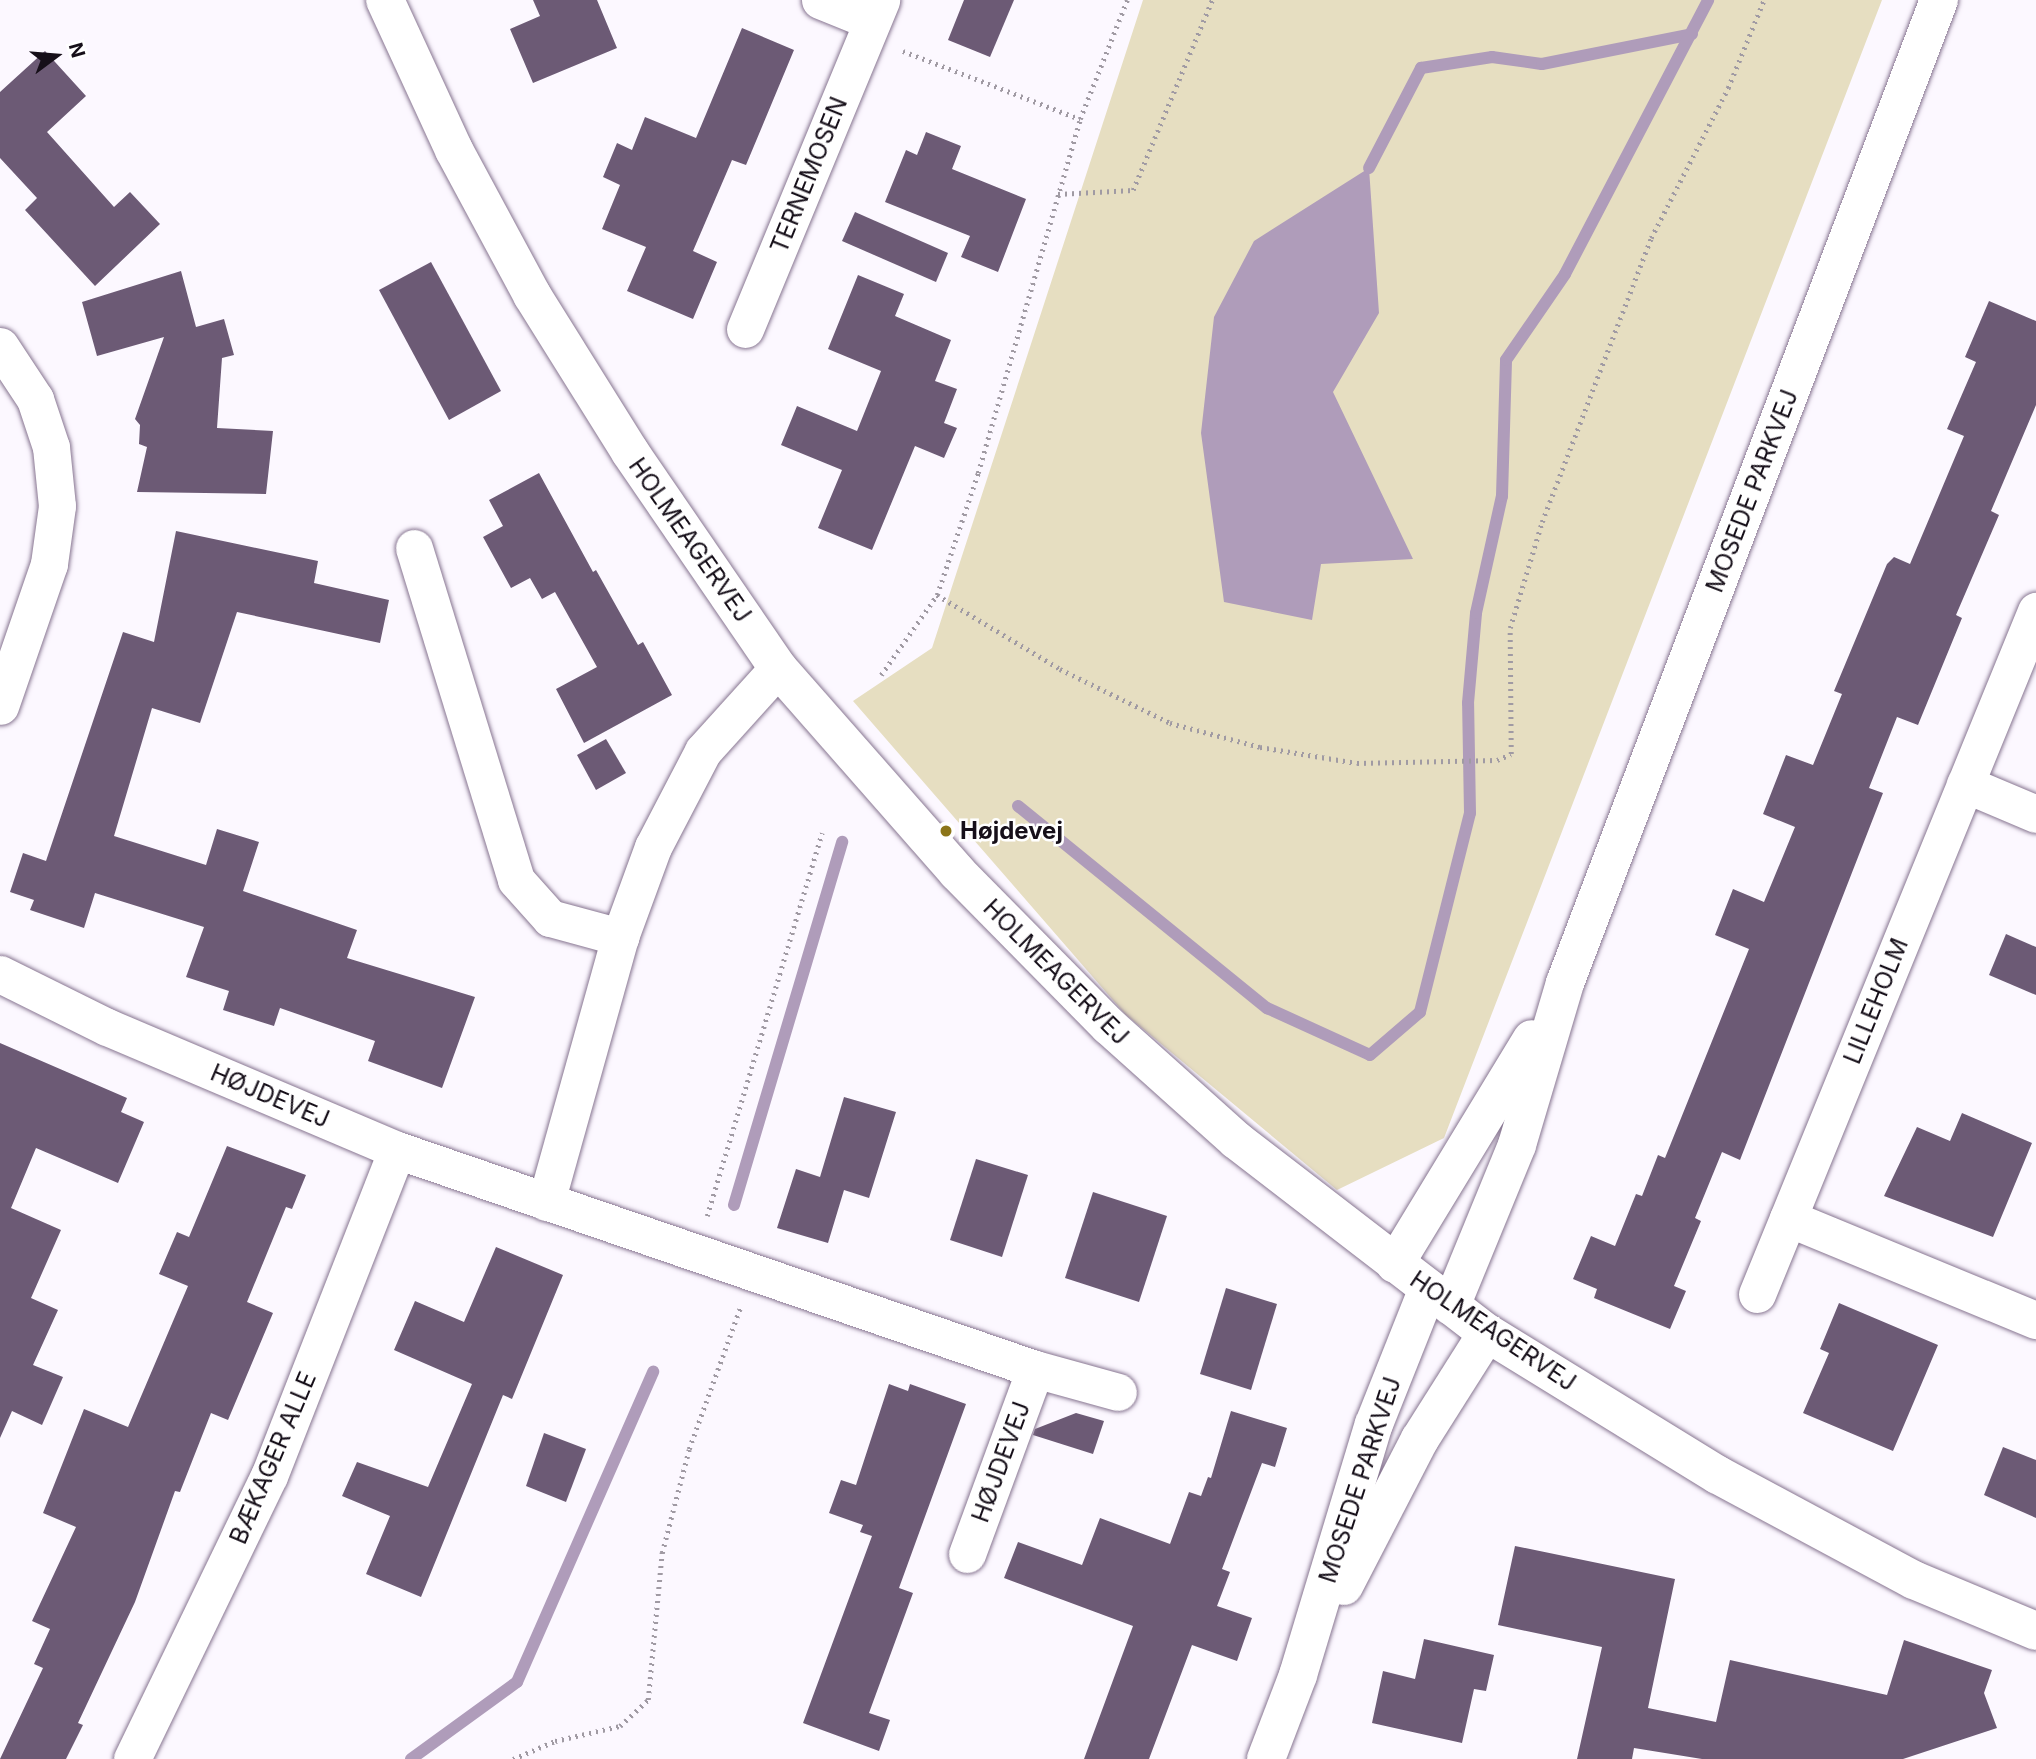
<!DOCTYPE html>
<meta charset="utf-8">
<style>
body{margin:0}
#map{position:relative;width:2036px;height:1759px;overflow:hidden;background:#fcf8ff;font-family:Inter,sans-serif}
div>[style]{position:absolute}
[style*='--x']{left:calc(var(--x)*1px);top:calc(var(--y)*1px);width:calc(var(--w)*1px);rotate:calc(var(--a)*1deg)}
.green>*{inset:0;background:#e6dec1}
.water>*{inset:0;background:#af9cba}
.stream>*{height:12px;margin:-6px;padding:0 6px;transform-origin:6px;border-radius:6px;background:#af9cba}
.building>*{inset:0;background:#6c5a75}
.path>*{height:4.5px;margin-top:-2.25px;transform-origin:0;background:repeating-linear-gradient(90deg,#a09aa3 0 2px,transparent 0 7px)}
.roads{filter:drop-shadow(0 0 2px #877591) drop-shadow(0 0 2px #877591)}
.street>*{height:37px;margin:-18.5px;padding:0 18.5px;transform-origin:18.5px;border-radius:18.5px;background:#fff}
.secondary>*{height:38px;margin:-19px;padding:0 19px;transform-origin:19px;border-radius:19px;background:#fff}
.dots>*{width:19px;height:19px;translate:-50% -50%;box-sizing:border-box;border:4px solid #fff;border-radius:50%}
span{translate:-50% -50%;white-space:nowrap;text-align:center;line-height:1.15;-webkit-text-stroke:5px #fff;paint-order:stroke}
.street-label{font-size:24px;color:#160f19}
.poi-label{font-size:24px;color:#160f19;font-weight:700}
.left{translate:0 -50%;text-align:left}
.north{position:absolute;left:21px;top:21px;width:70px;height:70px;-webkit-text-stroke:5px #fff;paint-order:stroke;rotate:74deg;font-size:19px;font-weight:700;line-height:28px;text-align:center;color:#160f19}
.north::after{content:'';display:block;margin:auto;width:24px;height:32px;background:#160f19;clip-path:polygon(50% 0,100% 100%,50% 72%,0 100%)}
</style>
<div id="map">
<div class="green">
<div style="clip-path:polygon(1143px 0,1882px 0,1444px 1138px,1337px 1190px,1125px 1014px,853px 701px,932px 648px)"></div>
</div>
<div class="water">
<div style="clip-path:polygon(1369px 168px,1379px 313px,1333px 392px,1413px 559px,1321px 564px,1312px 620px,1224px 602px,1201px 433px,1214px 317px,1254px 241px)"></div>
</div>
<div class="stream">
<div style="--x:1369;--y:168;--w:113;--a:-62.5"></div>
<div style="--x:1421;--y:68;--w:72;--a:-8.8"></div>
<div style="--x:1492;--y:57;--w:50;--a:8"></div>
<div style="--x:1542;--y:64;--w:153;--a:-11.3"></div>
<div style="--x:1018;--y:806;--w:321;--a:39.1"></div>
<div style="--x:1267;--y:1008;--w:113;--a:24.5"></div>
<div style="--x:1370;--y:1055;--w:66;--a:-40.7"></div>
<div style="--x:1420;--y:1012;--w:205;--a:-75.9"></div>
<div style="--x:1470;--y:813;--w:110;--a:-91"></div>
<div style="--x:1468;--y:703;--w:90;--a:-84.9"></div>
<div style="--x:1476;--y:613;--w:120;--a:-77.5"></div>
<div style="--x:1502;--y:496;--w:136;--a:-88.3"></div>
<div style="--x:1506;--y:360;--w:104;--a:-55.5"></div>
<div style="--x:1565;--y:274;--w:309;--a:-62.4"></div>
<div style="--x:734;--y:1205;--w:379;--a:-73.4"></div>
<div style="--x:411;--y:1759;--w:131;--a:-36"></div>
<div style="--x:517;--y:1682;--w:339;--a:-66.3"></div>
</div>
<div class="building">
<div style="clip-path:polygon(533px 0,597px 0,617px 48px,533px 83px,510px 29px,540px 16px)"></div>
<div style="clip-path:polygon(964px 0,1014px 0,990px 57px,948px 40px)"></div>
<div style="clip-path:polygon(742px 28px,794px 50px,746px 165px,732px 160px,693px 251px,717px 262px,693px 319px,627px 291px,646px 247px,602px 229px,620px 185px,603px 177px,617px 143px,632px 150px,645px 117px,696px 138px)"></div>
<div style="clip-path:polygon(45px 51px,86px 96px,47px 132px,114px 207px,130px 192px,160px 224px,95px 286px,25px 210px,37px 198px,0 158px,0 92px)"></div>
<div style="clip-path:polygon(926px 132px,961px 146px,952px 169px,1026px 199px,998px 272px,961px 257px,970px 236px,885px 202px,906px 150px,917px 155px)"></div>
<div style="clip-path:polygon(855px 212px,948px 253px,936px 282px,842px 241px)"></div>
<div style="clip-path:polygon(431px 262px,501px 391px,449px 420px,379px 290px)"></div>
<div style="clip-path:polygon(181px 271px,196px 327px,224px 319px,234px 355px,222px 358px,217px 428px,273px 431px,266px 494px,137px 492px,147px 447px,139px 444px,140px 425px,135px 419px,164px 337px,97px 356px,82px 302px)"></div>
<div style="clip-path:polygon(858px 275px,904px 294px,895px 316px,951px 340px,935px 381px,957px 389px,944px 423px,957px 428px,944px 458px,915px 446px,872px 550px,818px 528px,842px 470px,781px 445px,797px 406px,857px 431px,881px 371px,828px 349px)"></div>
<div style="clip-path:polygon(1989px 301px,2036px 321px,2036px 405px,1991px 511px,1999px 515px,1956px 615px,1962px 618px,1918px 725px,1897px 717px,1869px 788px,1883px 793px,1740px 1160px,1722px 1152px,1695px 1218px,1701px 1221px,1674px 1286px,1686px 1291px,1670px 1329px,1594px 1298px,1597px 1289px,1573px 1279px,1591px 1236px,1615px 1246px,1636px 1194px,1642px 1196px,1658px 1155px,1665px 1158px,1749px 949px,1715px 935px,1733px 889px,1764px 902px,1795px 827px,1763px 814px,1786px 755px,1813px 765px,1842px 694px,1834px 691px,1887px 564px,1894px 557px,1910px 564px,1964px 436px,1947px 429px,1976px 362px,1965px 357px)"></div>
<div style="clip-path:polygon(539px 473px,593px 572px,596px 570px,638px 645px,643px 642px,672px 695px,584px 743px,556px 689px,597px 667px,555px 592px,542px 599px,530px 578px,511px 588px,483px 537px,503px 526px,489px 500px)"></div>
<div style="clip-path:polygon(176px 531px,318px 561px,314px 583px,389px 600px,380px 643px,237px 612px,200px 723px,152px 708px,114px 836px,206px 865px,217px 829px,259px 842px,243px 891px,357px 930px,347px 958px,475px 997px,442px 1088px,368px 1061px,375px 1041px,280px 1008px,274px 1026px,223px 1010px,229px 991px,186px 977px,204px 927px,95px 893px,84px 928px,30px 910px,34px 900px,10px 892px,23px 853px,46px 861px,123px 632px,154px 642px)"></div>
<div style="clip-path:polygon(606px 739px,626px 773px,596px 790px,577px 755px)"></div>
<div style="clip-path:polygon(2006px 934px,2036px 947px,2036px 995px,1989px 975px)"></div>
<div style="clip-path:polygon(0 1043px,127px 1098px,121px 1112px,144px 1122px,118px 1183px,36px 1148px,11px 1208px,61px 1230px,31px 1298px,58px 1310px,33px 1365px,63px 1377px,42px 1425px,12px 1411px,0 1438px)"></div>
<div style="clip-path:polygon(844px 1097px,896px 1112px,869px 1198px,844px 1190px,828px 1243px,777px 1228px,796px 1169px,820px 1177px)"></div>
<div style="clip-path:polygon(1962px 1113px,2032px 1143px,1993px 1237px,1884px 1196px,1917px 1127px,1950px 1141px)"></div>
<div style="clip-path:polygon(227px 1146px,306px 1175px,292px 1209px,286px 1207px,247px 1302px,273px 1313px,228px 1420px,211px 1413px,180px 1492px,175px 1491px,135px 1602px,78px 1723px,83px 1725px,66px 1759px,0 1759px,43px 1668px,34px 1664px,50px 1629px,32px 1621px,76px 1527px,43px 1513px,84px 1409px,128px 1427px,188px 1286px,159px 1274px,177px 1232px,189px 1237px)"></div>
<div style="clip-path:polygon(976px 1159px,1028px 1175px,1002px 1257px,950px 1240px)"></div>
<div style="clip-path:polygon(1093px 1192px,1167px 1216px,1139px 1302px,1065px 1278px)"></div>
<div style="clip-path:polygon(496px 1247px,563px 1275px,512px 1399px,503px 1395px,421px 1597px,366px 1574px,390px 1516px,342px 1496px,357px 1462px,428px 1487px,472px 1384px,394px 1350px,415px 1301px,464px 1322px)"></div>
<div style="clip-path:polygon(1226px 1288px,1277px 1304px,1251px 1390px,1200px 1374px)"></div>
<div style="clip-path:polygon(1839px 1303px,1938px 1345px,1893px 1451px,1803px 1413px,1829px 1353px,1820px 1349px)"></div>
<div style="clip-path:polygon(889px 1384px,908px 1391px,910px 1384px,966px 1404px,899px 1588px,913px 1593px,869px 1713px,890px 1720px,879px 1751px,803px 1723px,872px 1536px,860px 1532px,863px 1525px,829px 1513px,841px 1480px,856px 1485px)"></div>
<div style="clip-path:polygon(1231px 1411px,1287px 1428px,1275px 1467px,1262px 1463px,1222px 1569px,1230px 1572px,1217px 1606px,1252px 1618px,1237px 1661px,1192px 1645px,1149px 1759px,1084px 1759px,1133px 1626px,1004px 1578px,1018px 1542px,1082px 1565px,1100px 1518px,1170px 1544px,1189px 1492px,1201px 1496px,1208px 1477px,1211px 1478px)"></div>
<div style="clip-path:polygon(1076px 1413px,1104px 1421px,1093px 1454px,1033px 1435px,1035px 1429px)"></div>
<div style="clip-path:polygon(544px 1433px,586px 1449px,566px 1502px,526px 1486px)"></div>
<div style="clip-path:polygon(2003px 1447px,2036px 1460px,2036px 1518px,1984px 1495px)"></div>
<div style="clip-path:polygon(1515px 1546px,1675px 1579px,1648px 1708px,1716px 1722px,1730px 1660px,1887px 1695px,1904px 1640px,1992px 1670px,1984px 1693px,1997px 1728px,1903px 1759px,1702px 1759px,1634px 1748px,1632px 1759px,1577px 1759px,1602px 1647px,1498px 1625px)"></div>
<div style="clip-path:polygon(1424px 1639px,1494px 1655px,1486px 1691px,1474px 1689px,1462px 1743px,1372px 1723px,1383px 1671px,1415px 1679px)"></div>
</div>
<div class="path">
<div style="--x:903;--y:51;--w:190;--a:21"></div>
<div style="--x:1058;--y:194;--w:75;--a:-3.1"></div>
<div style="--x:1133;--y:190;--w:206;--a:-67.4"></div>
<div style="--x:937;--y:595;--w:144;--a:31"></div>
<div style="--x:1060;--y:669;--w:123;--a:26.1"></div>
<div style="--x:1170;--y:723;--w:93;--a:14.9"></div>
<div style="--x:1260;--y:747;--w:98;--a:9.4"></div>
<div style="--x:1357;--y:763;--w:140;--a:-1.2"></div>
<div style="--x:1497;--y:760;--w:15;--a:-23"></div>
<div style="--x:1511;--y:754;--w:126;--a:-90.5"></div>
<div style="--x:1510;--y:628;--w:111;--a:-73.2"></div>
<div style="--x:1542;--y:522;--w:304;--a:-69"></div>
<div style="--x:1651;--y:238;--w:169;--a:-62.8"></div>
<div style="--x:1728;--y:88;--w:95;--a:-67.8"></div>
<div style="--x:881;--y:675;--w:98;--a:-55"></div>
<div style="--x:937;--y:595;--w:129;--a:-71.4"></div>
<div style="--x:978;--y:473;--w:368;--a:-73.9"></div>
<div style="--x:1080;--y:119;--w:128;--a:-68.4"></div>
<div style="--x:707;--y:1216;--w:400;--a:-73.3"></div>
<div style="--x:513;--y:1759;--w:46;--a:-23.2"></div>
<div style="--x:555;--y:1741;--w:67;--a:-13"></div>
<div style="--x:620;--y:1726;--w:38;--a:-43"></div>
<div style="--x:648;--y:1700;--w:148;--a:-84.6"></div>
<div style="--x:662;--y:1553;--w:107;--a:-75.4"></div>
<div style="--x:689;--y:1449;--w:150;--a:-70.1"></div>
</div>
<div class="roads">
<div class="street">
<div style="--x:820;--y:0;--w:56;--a:22"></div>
<div style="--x:745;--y:329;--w:356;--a:-67.5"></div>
<div style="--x:0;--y:346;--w:64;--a:56.6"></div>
<div style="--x:35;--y:399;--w:51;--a:71.6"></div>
<div style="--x:51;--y:447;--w:59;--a:84.2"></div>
<div style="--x:57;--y:506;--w:59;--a:97.9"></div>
<div style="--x:49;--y:564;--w:150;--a:109"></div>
<div style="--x:414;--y:548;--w:347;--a:72.9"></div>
<div style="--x:516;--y:880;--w:51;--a:48.2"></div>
<div style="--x:550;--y:918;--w:73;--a:15.2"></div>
<div style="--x:1965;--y:784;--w:77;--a:22.9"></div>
<div style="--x:0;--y:974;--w:119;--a:26.4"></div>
<div style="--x:107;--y:1027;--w:315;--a:23"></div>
<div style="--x:397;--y:1150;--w:675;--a:18.95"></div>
<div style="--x:1035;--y:1369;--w:86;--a:15.5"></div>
<div style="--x:546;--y:1202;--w:275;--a:-74.4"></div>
<div style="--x:620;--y:937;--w:96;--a:-69.9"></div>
<div style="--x:653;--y:847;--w:108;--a:-62.5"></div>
<div style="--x:703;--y:751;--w:112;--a:-47.9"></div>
<div style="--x:1788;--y:1218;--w:268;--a:22.4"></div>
<div style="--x:1757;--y:1294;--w:738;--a:-67.78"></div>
<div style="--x:967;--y:1554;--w:197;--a:-69.8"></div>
<div style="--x:132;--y:1759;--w:314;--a:-64.2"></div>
<div style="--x:269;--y:1476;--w:350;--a:-68.6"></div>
</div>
<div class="secondary">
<div style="--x:385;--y:0;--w:165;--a:65.3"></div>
<div style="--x:454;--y:150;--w:165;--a:61.7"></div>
<div style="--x:532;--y:295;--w:185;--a:58"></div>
<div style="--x:630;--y:452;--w:262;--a:55.6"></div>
<div style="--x:778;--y:668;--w:271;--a:48.7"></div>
<div style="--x:957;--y:872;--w:216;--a:45.4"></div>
<div style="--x:1109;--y:1026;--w:171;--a:41.9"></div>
<div style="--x:1236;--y:1140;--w:317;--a:37.6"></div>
<div style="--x:1487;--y:1333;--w:271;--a:31.6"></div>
<div style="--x:1718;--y:1475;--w:222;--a:28.2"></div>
<div style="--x:1914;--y:1580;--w:132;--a:22.7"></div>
<div style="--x:1395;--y:1264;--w:263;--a:-58.7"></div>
<div style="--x:1451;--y:1306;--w:174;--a:-67.7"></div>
<div style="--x:1517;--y:1145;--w:169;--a:-73.5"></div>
<div style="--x:1565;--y:983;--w:1052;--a:-69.17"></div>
<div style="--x:1344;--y:1586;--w:165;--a:-62.7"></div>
<div style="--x:1420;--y:1439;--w:125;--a:-57.7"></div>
<div style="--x:1266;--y:1759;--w:90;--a:-69.1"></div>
<div style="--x:1298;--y:1675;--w:262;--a:-73.2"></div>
<div style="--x:1374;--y:1424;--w:146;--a:-68.3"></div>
</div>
</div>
<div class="dots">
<div style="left:946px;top:831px;background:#8c7519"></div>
</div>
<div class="street-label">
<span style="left:809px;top:175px;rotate:-68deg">TERNEMOSEN</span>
<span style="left:1752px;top:491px;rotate:-69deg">MOSEDE PARKVEJ</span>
<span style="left:690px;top:540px;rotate:55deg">HOLMEAGERVEJ</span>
<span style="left:1056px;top:972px;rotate:45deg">HOLMEAGERVEJ</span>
<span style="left:1876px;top:1001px;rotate:-68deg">LILLEHOLM</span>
<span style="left:270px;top:1096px;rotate:23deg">HØJDEVEJ</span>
<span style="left:1493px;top:1331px;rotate:34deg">HOLMEAGERVEJ</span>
<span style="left:273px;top:1458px;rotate:-67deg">BÆKAGER ALLE</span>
<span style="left:1001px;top:1462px;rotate:-70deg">HØJDEVEJ</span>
<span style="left:1360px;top:1480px;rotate:-72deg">MOSEDE PARKVEJ</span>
</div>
<div class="poi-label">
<span class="left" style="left:960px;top:831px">Højdevej</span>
</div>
<div class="north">N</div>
</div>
